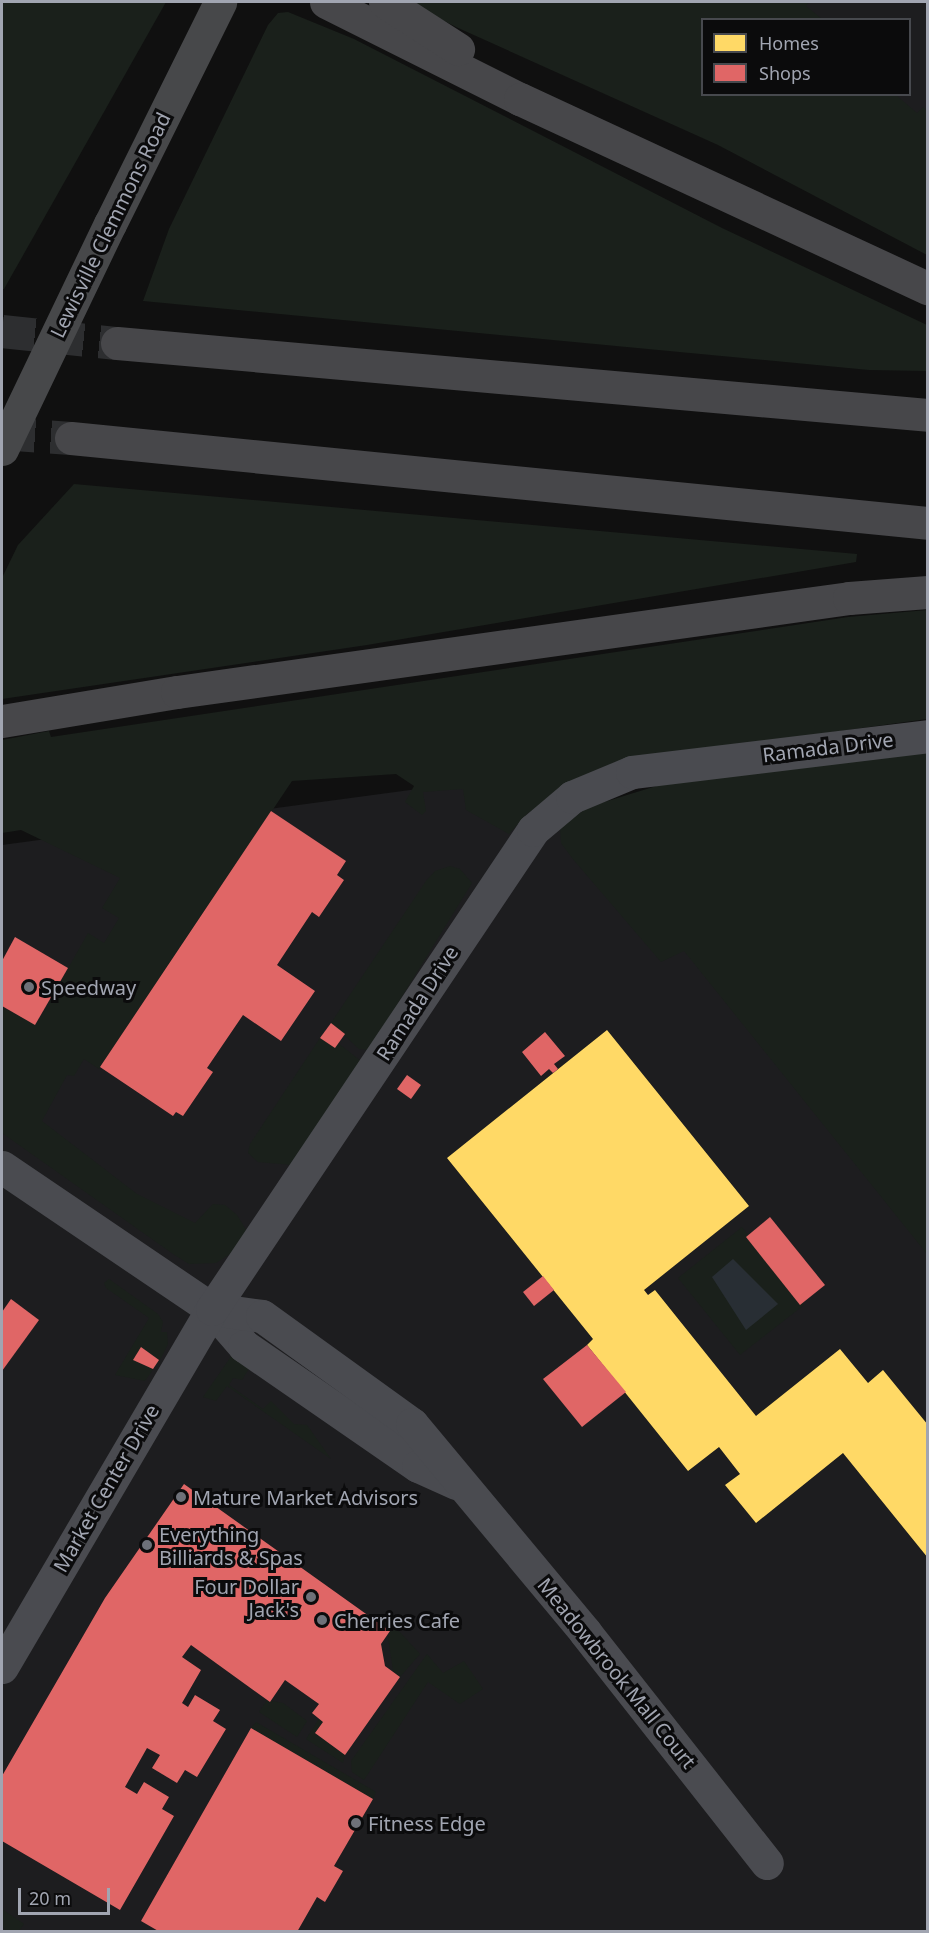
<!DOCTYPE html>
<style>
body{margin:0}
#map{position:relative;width:929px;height:1933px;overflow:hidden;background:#101010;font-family:"Noto Sans",sans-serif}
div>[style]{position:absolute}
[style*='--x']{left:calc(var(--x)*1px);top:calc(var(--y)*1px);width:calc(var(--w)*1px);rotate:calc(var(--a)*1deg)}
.built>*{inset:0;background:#1d1d1f}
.green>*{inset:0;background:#1a201b}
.water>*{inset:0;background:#282e34}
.homes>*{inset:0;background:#ffd966}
.shops>*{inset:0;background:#e06666}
.motorway-tunnel>*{height:33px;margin-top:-16.5px;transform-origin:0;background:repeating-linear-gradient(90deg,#2d2e30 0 33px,transparent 0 49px)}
.minor>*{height:33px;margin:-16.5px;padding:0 16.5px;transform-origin:16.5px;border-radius:16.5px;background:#4a4b50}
.primary>*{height:33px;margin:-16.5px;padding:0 16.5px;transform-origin:16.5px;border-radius:16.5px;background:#47484a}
.motorway>*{height:33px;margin:-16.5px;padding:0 16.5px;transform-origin:16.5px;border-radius:16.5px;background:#47474a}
.primary-bridge>*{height:33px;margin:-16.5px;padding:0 16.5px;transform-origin:16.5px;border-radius:16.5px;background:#47484a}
.dots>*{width:16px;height:16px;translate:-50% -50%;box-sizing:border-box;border:3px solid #0b0b0c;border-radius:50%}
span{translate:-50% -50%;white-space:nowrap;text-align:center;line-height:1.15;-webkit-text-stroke:6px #0b0b0c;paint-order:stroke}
.street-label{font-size:20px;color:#a1a5b1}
.poi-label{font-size:20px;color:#a1a5b1}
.left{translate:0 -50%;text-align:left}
.right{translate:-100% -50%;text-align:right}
.frame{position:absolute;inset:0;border:3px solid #a1a5b1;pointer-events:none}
.legend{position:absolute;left:701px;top:18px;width:210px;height:78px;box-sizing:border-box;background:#0b0b0c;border:2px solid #47494e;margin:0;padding:8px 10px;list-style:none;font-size:18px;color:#a1a5b1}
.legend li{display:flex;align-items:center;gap:12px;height:30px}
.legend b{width:30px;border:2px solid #47494e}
.scale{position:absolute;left:18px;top:1888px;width:92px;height:27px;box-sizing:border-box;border:3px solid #a1a5b1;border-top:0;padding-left:8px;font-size:18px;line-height:21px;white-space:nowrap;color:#a1a5b1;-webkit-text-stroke:4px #0b0b0c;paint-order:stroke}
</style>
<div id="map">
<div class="built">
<div style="clip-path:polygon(573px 2px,927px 2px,927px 166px,774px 95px,910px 94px,910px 20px,702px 20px)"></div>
<div style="clip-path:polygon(477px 781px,579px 821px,927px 1243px,927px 1931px,2px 1931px,2px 845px)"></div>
</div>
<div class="green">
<div style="clip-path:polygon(2px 2px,166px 2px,4px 289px,2px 289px)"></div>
<div style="clip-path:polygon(408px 2px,809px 2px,806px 6px,822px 19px,702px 20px,702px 94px,896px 95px,917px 113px,923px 107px,928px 111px,927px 255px,718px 145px,456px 27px)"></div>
<div style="clip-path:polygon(288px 12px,354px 39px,722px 228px,927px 325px,927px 371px,869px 370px,143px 301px,169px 229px,268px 25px,278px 13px)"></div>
<div style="clip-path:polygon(74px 484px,857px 554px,856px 562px,367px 645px,2px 699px,2px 578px,18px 545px)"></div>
<div style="clip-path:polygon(927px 610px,927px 719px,615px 762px,528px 813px,509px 834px,466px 810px,463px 789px,423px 792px,426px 811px,422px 815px,405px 802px,414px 786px,396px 774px,292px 781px,99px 1069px,84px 1059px,74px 1076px,67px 1075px,42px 1121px,137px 1194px,195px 1223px,213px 1204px,225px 1205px,237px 1215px,248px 1233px,230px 1254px,216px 1263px,189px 1264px,173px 1254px,2px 1133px,2px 1012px,4px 1008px,36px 1025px,88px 933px,104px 943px,119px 918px,102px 908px,120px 878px,21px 830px,2px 833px,2px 740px,49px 731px,51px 737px,848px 617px)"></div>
<div style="clip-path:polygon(927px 752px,927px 1254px,684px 951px,661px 962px,572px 858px,561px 843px,560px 828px,588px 807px,676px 780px)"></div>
<div style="clip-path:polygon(450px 866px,460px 869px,472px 883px,369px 1050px,359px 1049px,331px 1023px,426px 881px,435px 871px)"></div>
<div style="clip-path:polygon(320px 1038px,338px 1043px,361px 1061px,292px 1165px,258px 1162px,248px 1153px,250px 1144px)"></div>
<div style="clip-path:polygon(742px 1227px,804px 1305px,740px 1355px,678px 1278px)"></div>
<div style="clip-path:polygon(109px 1279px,158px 1314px,163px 1322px,161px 1332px,167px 1332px,168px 1344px,161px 1358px,145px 1381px,115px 1375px,149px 1318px,106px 1288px,104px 1283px)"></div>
<div style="clip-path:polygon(232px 1355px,250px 1367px,242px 1380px,233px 1378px,229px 1385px,263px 1409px,271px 1401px,294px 1424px,307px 1425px,331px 1459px,227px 1386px,216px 1401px,203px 1397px)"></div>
<div style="clip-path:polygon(385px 1616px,420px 1654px,400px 1677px,393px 1671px)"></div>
<div style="clip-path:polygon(427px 1654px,443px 1673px,464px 1661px,483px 1689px,460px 1704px,428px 1682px,364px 1780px,352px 1772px,351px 1761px)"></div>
<div style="clip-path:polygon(267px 1700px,283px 1703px,307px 1721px,297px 1737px,259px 1712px)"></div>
<div style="clip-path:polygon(319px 1719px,323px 1722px,315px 1733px,345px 1755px,343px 1763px,306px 1739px)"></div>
<div style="clip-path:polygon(256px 1722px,376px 1792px,373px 1799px,251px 1728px)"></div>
<div style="clip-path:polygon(2px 1909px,24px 1924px,19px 1931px,7px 1931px,2px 1927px)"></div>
</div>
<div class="water">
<div style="clip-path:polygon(733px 1259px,778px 1304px,746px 1330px,712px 1277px)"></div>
</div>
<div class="homes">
<div style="clip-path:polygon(607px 1030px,749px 1206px,644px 1290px,648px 1295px,655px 1290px,756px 1416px,840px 1349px,868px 1383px,883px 1370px,928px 1425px,928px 1558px,843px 1453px,756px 1523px,725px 1485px,740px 1474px,719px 1447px,688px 1471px,587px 1345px,593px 1339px,447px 1158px)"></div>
</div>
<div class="shops">
<div style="clip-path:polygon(271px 811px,346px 861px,337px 875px,344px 880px,319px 917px,312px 912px,277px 965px,315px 991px,281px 1041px,243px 1015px,207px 1068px,213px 1072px,183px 1116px,176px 1112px,173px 1116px,100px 1067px)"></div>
<div style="clip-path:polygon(15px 937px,68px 968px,35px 1025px,2px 1006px,2px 961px)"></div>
<div style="clip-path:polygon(331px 1023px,345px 1034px,335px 1048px,320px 1038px)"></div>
<div style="clip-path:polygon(545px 1032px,565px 1056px,554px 1064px,558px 1069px,553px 1073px,549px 1069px,541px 1076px,522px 1052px)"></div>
<div style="clip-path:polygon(407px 1075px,421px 1085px,411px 1099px,397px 1089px)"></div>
<div style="clip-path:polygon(770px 1217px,825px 1285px,800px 1305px,746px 1237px)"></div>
<div style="clip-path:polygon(543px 1276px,554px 1290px,534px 1306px,523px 1292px)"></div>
<div style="clip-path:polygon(11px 1299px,39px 1320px,2px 1371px,2px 1312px)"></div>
<div style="clip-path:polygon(587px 1345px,626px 1392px,582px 1427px,543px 1379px)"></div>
<div style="clip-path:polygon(141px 1347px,159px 1360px,153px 1369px,133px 1360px)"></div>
<div style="clip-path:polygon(184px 1484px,390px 1631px,381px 1644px,385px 1666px,400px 1677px,345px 1755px,315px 1733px,323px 1722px,312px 1713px,319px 1704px,285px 1680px,270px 1702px,191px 1645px,182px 1657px,201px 1670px,182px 1703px,188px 1707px,195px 1695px,220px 1710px,213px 1721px,226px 1729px,197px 1777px,185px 1770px,177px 1783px,152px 1768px,160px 1755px,147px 1748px,125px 1787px,137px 1794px,144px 1782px,169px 1797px,162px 1809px,174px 1816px,120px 1910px,2px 1841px,2px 1776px,105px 1598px)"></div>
<div style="clip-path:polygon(251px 1728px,373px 1799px,334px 1866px,343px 1871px,325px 1902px,317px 1897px,297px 1932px,160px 1932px,141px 1921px)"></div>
</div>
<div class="motorway-tunnel">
<div style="--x:2;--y:331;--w:116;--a:6"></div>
<div style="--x:2;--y:433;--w:69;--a:4.1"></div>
</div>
<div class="minor">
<div style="--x:2;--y:1167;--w:254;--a:34.1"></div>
<div style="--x:212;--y:1309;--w:49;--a:49.1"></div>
<div style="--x:244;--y:1346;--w:211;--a:34.6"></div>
<div style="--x:418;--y:1466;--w:42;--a:24.1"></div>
<div style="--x:212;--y:1309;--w:50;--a:8"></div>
<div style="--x:262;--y:1316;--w:185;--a:35.8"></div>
<div style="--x:412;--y:1424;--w:271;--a:50.2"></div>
<div style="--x:585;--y:1632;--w:294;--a:51.8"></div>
<div style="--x:2;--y:1667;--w:415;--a:-59.6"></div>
<div style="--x:212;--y:1309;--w:577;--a:-56.17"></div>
<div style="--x:533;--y:830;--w:51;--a:-40.2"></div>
<div style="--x:572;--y:797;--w:65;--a:-22.6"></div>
<div style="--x:632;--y:772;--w:298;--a:-6.9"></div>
</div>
<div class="primary">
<div style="--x:110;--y:224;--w:248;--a:-63.6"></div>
</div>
<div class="motorway">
<div style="--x:326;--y:2;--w:217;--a:26.6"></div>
<div style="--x:520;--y:99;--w:450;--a:24.9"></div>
<div style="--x:385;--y:2;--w:87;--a:32.8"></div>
<div style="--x:117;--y:343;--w:814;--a:5.07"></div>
<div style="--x:71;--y:438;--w:861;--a:5.66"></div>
<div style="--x:2;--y:721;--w:177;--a:-9.4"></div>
<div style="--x:177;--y:692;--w:679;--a:-7.96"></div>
<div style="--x:849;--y:598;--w:79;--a:-4.3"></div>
</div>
<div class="primary-bridge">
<div style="--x:2;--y:449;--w:250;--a:-64.4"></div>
</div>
<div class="dots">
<div style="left:29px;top:987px;background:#6e7179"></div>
<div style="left:181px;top:1497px;background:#6e7179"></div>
<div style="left:147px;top:1545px;background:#6e7179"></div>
<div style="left:311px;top:1597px;background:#6e7179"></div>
<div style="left:322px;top:1620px;background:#6e7179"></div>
<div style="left:356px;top:1823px;background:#6e7179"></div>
</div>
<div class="street-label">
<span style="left:110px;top:225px;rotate:-64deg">Lewisville Clemmons Road</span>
<span style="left:828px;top:747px;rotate:-7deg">Ramada Drive</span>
<span style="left:417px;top:1003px;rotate:-57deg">Ramada Drive</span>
<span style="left:106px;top:1488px;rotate:-60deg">Market Center Drive</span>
<span style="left:617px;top:1673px;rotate:51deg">Meadowbrook Mall Court</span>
</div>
<div class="poi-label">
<span class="left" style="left:41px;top:987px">Speedway</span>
<span class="left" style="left:193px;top:1497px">Mature Market Advisors</span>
<span class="left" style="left:159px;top:1546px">Everything<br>Billiards &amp; Spas</span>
<span class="right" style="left:299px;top:1598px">Four Dollar<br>Jack's</span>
<span class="left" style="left:334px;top:1620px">Cherries Cafe</span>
<span class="left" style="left:368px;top:1823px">Fitness Edge</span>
</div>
<div class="frame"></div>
<ul class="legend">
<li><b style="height:16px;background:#ffd966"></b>Homes</li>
<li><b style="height:16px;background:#e06666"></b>Shops</li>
</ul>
<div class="scale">20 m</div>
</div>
